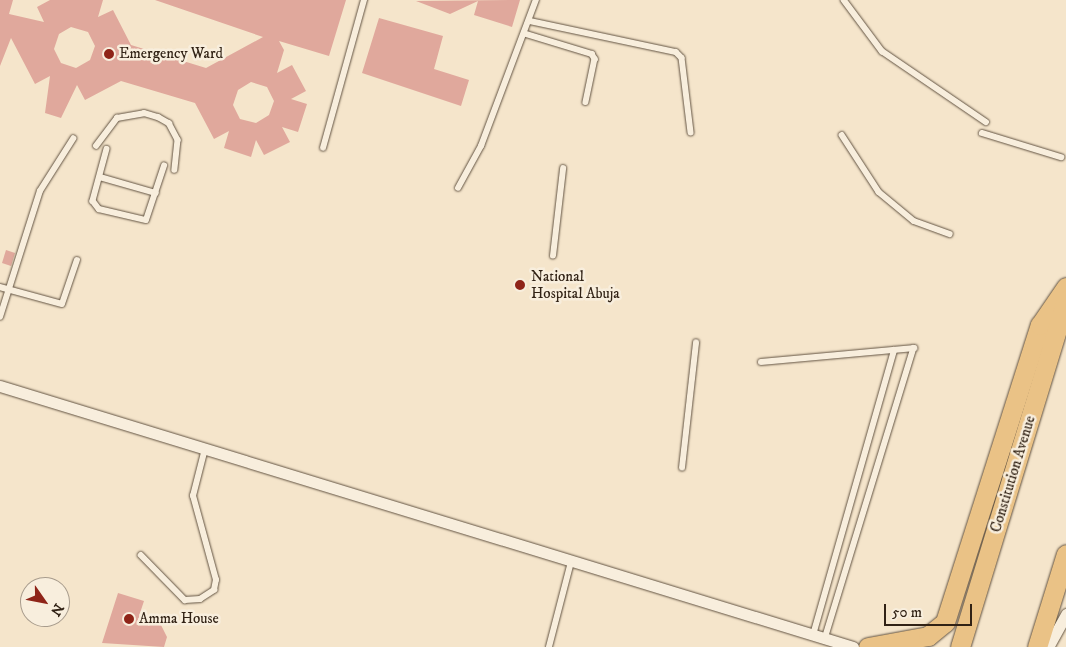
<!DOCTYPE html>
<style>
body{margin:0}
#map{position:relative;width:1066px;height:647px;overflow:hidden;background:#f5e5cb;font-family:"IM FELL DW Pica",serif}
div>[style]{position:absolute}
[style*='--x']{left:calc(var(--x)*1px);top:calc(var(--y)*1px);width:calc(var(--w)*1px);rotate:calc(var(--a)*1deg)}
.building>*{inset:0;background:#e0a89c}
.roads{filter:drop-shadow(0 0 1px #625342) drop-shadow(0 0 1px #625342)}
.service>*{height:5.5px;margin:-2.75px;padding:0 2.75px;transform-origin:2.75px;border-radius:2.75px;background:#f8eedd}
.minor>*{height:11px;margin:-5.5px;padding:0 5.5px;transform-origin:5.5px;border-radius:5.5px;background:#f8eedd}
.primary>*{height:19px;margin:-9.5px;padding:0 9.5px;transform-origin:9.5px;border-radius:9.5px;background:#eac286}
.dots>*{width:14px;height:14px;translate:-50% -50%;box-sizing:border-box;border:2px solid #f8eedd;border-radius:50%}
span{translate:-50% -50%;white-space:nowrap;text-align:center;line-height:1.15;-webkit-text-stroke:5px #f8eedd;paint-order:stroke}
.poi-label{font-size:15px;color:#312215}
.left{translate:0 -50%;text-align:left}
.street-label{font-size:15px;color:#312215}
.north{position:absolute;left:20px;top:577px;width:50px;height:50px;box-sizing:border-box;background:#f8eedd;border:1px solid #a89c8d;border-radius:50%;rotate:123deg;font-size:14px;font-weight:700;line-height:20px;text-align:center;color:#312215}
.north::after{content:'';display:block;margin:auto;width:18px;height:22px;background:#8f2418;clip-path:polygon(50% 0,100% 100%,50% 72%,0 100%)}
.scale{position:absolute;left:884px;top:604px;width:88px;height:22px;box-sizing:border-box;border:2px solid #312215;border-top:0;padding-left:6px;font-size:15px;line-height:18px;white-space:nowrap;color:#312215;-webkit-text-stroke:4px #f8eedd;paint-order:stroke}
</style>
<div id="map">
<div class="building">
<div style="clip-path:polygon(evenodd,0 0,13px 0,9px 14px,44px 22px,37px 7px,50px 0,103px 0,98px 17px,113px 10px,131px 45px,206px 68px,263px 37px,155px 0,346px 0,329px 56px,279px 41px,284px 50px,277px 73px,292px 65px,306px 91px,291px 99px,307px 104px,298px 132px,282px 127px,290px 142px,264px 155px,256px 140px,251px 157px,224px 148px,229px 131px,214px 139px,195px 103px,121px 81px,85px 100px,77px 85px,61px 118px,45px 113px,50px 76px,35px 84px,11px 38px,0 66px,0 0,71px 27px,88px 32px,95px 46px,90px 60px,76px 68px,61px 63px,54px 49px,59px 34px,71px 27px,0 0,251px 82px,267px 87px,274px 101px,269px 115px,256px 123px,240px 119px,233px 105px,238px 90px,251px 82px)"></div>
<div style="clip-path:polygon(520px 0,512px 27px,474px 15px,478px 1px,450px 14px,416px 1px)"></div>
<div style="clip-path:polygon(379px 18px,443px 36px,434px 69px,469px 80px,461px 106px,362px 73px)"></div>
<div style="clip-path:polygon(6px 250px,15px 253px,11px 266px,2px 263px)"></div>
<div style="clip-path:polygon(118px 593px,144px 601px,139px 616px,160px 623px,167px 637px,164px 647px,102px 643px)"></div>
</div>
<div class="roads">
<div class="service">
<div style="--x:844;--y:0;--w:64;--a:53.3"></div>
<div style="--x:882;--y:51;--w:126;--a:34.3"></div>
<div style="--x:530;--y:21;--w:149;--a:12"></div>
<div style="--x:676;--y:52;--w:8;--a:45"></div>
<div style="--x:682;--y:58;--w:75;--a:83.1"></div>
<div style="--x:526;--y:34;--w:69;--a:16.9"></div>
<div style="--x:592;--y:54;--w:6;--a:59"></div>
<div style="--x:595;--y:59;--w:44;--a:101.8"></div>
<div style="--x:982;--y:133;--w:83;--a:16.9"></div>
<div style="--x:842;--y:135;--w:68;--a:57"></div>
<div style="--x:879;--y:192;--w:45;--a:39.6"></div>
<div style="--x:914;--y:221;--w:38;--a:20"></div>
<div style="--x:96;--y:146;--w:35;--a:-53"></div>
<div style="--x:117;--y:118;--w:27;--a:-10"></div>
<div style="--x:144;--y:113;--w:15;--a:16"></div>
<div style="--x:158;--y:117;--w:13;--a:29"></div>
<div style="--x:169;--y:123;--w:19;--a:62"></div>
<div style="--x:178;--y:140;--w:30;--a:96"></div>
<div style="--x:323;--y:148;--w:154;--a:-74.5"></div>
<div style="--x:107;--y:149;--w:54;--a:105.1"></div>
<div style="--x:93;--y:201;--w:10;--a:53"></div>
<div style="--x:99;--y:209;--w:48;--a:13.2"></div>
<div style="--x:146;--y:220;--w:57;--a:-71.6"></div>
<div style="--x:100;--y:177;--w:58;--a:15.9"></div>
<div style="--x:458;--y:188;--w:48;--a:-61.3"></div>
<div style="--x:481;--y:146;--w:156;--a:-69.4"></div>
<div style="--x:553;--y:256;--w:88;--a:-83.4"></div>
<div style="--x:0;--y:287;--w:64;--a:15.3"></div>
<div style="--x:62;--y:304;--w:46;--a:-71.2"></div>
<div style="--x:0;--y:317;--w:132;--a:-72.4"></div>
<div style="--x:40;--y:191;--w:62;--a:-57.6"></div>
<div style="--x:761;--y:362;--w:154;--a:-5.2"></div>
<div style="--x:914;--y:348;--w:304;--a:107"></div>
<div style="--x:682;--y:468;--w:126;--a:-83.6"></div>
<div style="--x:141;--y:555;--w:63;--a:45.6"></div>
<div style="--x:185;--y:600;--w:15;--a:-4"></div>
<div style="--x:200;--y:599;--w:17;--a:-33"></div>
<div style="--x:214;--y:590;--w:10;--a:-79"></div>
<div style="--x:216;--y:580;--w:87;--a:-105.3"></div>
<div style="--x:193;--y:496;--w:49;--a:-75.7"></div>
<div style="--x:813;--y:635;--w:296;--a:-74.1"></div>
<div style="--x:549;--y:647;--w:88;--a:-75.5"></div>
</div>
<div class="minor">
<div style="--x:0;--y:386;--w:892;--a:17.01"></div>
<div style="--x:1048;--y:647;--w:38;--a:-61"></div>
</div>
<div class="primary">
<div style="--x:868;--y:647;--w:61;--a:-10.4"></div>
<div style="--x:928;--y:636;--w:22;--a:-39"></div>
<div style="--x:945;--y:622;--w:312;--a:-72.3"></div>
<div style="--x:1040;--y:325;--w:46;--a:-55.6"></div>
<div style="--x:960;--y:647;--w:362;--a:-73"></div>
<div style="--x:1037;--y:647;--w:97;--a:-72.7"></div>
</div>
</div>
<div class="dots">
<div style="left:109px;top:54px;background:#8f2418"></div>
<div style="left:520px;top:285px;background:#8f2418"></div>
<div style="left:129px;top:619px;background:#8f2418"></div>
</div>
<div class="poi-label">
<span class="left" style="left:119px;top:54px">Emergency Ward</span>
<span class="left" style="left:531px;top:285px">National<br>Hospital Abuja</span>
<span class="left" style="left:139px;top:619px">Amma House</span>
</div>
<div class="street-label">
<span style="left:1013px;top:474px;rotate:-73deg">Constitution Avenue</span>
</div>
<div class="north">N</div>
<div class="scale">50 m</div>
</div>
